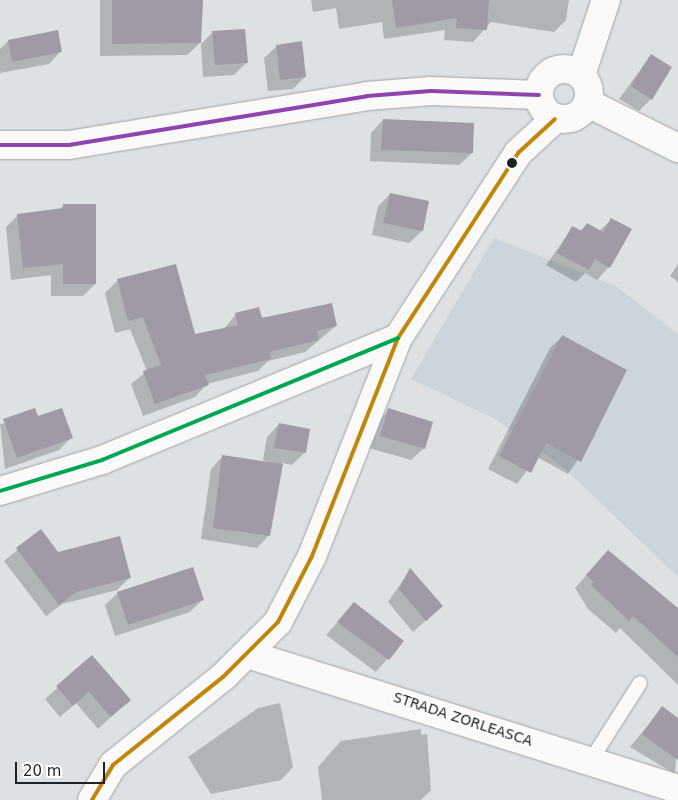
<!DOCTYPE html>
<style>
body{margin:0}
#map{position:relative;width:678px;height:800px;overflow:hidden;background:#dde1e4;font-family:"DejaVu Sans",sans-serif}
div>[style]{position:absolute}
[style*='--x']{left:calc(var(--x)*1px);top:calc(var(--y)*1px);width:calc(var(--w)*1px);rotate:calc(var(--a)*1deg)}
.built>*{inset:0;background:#ccd5db}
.shadow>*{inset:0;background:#0003}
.building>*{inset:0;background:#9f9aa5}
.roads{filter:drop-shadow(0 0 1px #a2a4a6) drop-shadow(0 0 1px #a2a4a6)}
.lane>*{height:14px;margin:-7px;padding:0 7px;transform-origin:7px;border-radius:7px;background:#fafafb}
.street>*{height:28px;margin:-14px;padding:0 14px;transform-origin:14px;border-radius:14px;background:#fafafb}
.secondary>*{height:28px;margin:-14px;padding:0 14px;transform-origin:14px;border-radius:14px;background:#fafafb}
.secondary>.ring{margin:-14px;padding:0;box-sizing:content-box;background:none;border:28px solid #fafafb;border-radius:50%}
.bus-1>*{height:4px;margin:-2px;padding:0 2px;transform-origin:2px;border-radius:2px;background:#c18509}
.bus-2>*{height:4px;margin:-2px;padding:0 2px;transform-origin:2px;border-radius:2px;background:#8e44ad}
.bus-3>*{height:4px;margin:-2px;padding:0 2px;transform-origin:2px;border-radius:2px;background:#00a651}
.dots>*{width:14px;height:14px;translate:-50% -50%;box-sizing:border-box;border:2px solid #fff;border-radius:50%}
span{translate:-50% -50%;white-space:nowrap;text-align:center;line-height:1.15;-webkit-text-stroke:5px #fff;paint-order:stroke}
.street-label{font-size:14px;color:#1f2224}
.scale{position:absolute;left:15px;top:762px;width:90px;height:22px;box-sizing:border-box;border:2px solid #1f2224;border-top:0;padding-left:6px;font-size:15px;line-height:18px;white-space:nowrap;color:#1f2224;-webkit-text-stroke:4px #fff;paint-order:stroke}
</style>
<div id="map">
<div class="built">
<div style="clip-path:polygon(494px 238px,616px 286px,678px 334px,678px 577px,564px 468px,495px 419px,411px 379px)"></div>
</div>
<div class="shadow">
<div style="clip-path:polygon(100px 0,202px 0,200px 43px,187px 55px,100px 56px)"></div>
<div style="clip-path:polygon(311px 0,569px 0,566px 20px,554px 32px,491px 22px,473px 42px,444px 40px,445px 30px,384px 39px,382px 22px,339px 29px,336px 8px,313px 12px)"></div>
<div style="clip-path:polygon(213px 32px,246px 63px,234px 75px,203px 77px,201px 44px)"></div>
<div style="clip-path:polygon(8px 41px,61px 51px,49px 64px,0 73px,0 49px)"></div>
<div style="clip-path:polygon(277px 46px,305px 77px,293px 89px,268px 91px,264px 58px)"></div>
<div style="clip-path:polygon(651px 55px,651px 99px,639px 111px,619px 99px)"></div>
<div style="clip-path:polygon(383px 120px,472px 153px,459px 165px,370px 161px,371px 133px)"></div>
<div style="clip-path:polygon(390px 194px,422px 231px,409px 243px,372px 235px,378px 206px)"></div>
<div style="clip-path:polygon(64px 205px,95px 284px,83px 296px,51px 296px,51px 275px,11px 280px,6px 227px,18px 215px,59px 210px)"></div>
<div style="clip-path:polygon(611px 220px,609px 267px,597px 280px,585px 273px,576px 282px,546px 265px,573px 227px,580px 231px,587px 224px,599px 231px)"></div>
<div style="clip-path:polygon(678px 264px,678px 282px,670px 276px)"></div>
<div style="clip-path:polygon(175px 266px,194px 336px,224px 329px,236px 314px,336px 326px,305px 352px,268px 361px,258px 371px,207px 384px,195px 397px,143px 416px,131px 384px,147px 371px,130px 329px,115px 333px,105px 293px,117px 281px)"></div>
<div style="clip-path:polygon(563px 336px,595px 435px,568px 474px,537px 457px,517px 484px,488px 469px,550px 348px)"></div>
<div style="clip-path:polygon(389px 410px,424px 448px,411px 460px,369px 448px,376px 422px)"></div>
<div style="clip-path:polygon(37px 418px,71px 438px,59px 450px,5px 469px,0 424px)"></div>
<div style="clip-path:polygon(279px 424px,305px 452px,292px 465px,282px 463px,269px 535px,257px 548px,201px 539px,211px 469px,223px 456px,273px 464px,263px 460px,267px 437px)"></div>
<div style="clip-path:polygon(41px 531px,57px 553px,129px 578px,117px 590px,62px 604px,46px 616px,4px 561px)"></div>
<div style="clip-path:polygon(608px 551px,678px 613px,678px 685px,620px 628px,616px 633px,588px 609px,575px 588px)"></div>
<div style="clip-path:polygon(410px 570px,442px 606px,413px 632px,388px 602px)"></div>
<div style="clip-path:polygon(118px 593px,202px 600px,190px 612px,115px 636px,105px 605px)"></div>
<div style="clip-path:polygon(354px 604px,402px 641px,376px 672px,326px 635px)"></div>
<div style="clip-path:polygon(92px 657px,129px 700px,98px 729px,76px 703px,60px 717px,45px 699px)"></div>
<div style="clip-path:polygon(280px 703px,293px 767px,281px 780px,211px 794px,188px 757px,258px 708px)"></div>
<div style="clip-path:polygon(662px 708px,678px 720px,675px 774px,630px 747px)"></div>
<div style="clip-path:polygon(421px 729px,421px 735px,427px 734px,431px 790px,421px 800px,322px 800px,318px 767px,341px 741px)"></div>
</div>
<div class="building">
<div style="clip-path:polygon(112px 0,203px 0,201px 43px,112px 44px)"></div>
<div style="clip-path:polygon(392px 0,489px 0,487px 30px,456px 28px,457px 18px,396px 28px)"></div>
<div style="clip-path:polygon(245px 29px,248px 63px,215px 65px,212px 31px)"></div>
<div style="clip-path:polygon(58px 30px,62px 52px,12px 62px,8px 40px)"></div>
<div style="clip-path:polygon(302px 41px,306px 77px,280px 80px,276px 45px)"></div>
<div style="clip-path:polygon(651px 54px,672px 67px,652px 100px,631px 86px)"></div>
<div style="clip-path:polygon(383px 119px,474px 123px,473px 153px,381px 150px)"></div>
<div style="clip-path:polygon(390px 193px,429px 201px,423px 231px,383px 223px)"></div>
<div style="clip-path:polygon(63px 204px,96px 204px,96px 284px,63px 284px,63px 264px,23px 268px,17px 214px,63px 208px)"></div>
<div style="clip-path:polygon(611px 218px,632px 229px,610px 268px,595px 259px,589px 270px,557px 253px,572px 226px,582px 231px,587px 223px,603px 232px)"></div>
<div style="clip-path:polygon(176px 264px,195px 334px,238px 325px,235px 313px,259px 307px,262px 318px,332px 303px,337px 326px,317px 331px,319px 340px,270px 352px,271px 359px,205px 375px,209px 385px,155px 404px,143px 371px,161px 365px,143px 317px,128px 321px,117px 279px)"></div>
<div style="clip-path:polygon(562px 335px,627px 370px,581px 462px,546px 443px,531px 473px,499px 456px)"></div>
<div style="clip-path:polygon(35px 408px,38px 416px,62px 408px,73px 438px,17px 458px,3px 419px)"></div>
<div style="clip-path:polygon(388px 408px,433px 422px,425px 449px,380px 436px)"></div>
<div style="clip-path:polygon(279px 423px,310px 429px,306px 453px,274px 448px)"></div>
<div style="clip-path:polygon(222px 455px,283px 464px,270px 536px,213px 528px)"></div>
<div style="clip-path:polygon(41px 529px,58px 552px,120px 536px,131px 578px,76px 592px,59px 605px,16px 548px)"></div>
<div style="clip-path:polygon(608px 550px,678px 608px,678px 657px,633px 616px,629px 621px,591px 585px,594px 582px,586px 575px)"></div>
<div style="clip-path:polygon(193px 567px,204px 600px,128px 625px,117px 592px)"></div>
<div style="clip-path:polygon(410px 568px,443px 606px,426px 621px,399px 589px)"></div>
<div style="clip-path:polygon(354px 602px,404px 641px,389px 660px,337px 622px)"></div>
<div style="clip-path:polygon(92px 655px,131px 700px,111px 717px,89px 692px,73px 706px,56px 686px)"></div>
<div style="clip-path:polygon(662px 706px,678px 718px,678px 760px,642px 734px)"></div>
</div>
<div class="roads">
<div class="lane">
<div style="--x:591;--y:760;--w:91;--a:-57.5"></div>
</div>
<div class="street">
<div style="--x:0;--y:491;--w:107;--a:-16.9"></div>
<div style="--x:102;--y:460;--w:320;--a:-22.4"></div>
<div style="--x:247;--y:654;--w:452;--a:17.4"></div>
<div style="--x:92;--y:800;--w:41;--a:-59"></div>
<div style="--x:113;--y:765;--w:141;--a:-38.7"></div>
<div style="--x:223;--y:677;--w:78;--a:-45"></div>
<div style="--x:278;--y:622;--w:74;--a:-62.7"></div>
<div style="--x:312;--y:556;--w:234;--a:-68.5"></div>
<div style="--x:398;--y:338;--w:221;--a:-57"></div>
<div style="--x:518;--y:153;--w:50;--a:-42.6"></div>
</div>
<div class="secondary">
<div class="ring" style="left:539px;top:69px;width:22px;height:22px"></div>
<div style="--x:581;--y:75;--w:79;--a:-71.6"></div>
<div style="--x:588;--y:103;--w:101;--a:26.6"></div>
<div style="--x:0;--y:145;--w:69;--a:0"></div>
<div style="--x:69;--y:145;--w:302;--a:-9.3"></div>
<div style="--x:367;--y:96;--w:64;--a:-4.5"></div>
<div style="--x:431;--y:91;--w:108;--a:2.1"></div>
</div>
</div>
<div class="bus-1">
<div style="--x:92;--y:800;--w:41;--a:-59"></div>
<div style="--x:113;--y:765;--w:141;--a:-38.7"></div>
<div style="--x:223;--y:677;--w:78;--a:-45"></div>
<div style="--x:278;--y:622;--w:74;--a:-62.7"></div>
<div style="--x:312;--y:556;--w:234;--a:-68.5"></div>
<div style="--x:398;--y:338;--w:221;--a:-57"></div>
<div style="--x:518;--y:153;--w:50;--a:-42.6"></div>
</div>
<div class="bus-2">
<div style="--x:0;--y:145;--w:69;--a:0"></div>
<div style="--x:69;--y:145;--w:302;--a:-9.3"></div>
<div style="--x:367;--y:96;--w:64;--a:-4.5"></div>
<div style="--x:431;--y:91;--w:108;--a:2.1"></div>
</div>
<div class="bus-3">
<div style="--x:0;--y:491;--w:107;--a:-16.9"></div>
<div style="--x:102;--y:460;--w:320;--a:-22.4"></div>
</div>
<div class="dots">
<div style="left:512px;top:163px;background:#1f2224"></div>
</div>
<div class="street-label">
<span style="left:463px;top:719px;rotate:18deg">STRADA ZORLEASCA</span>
</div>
<div class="scale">20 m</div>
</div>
